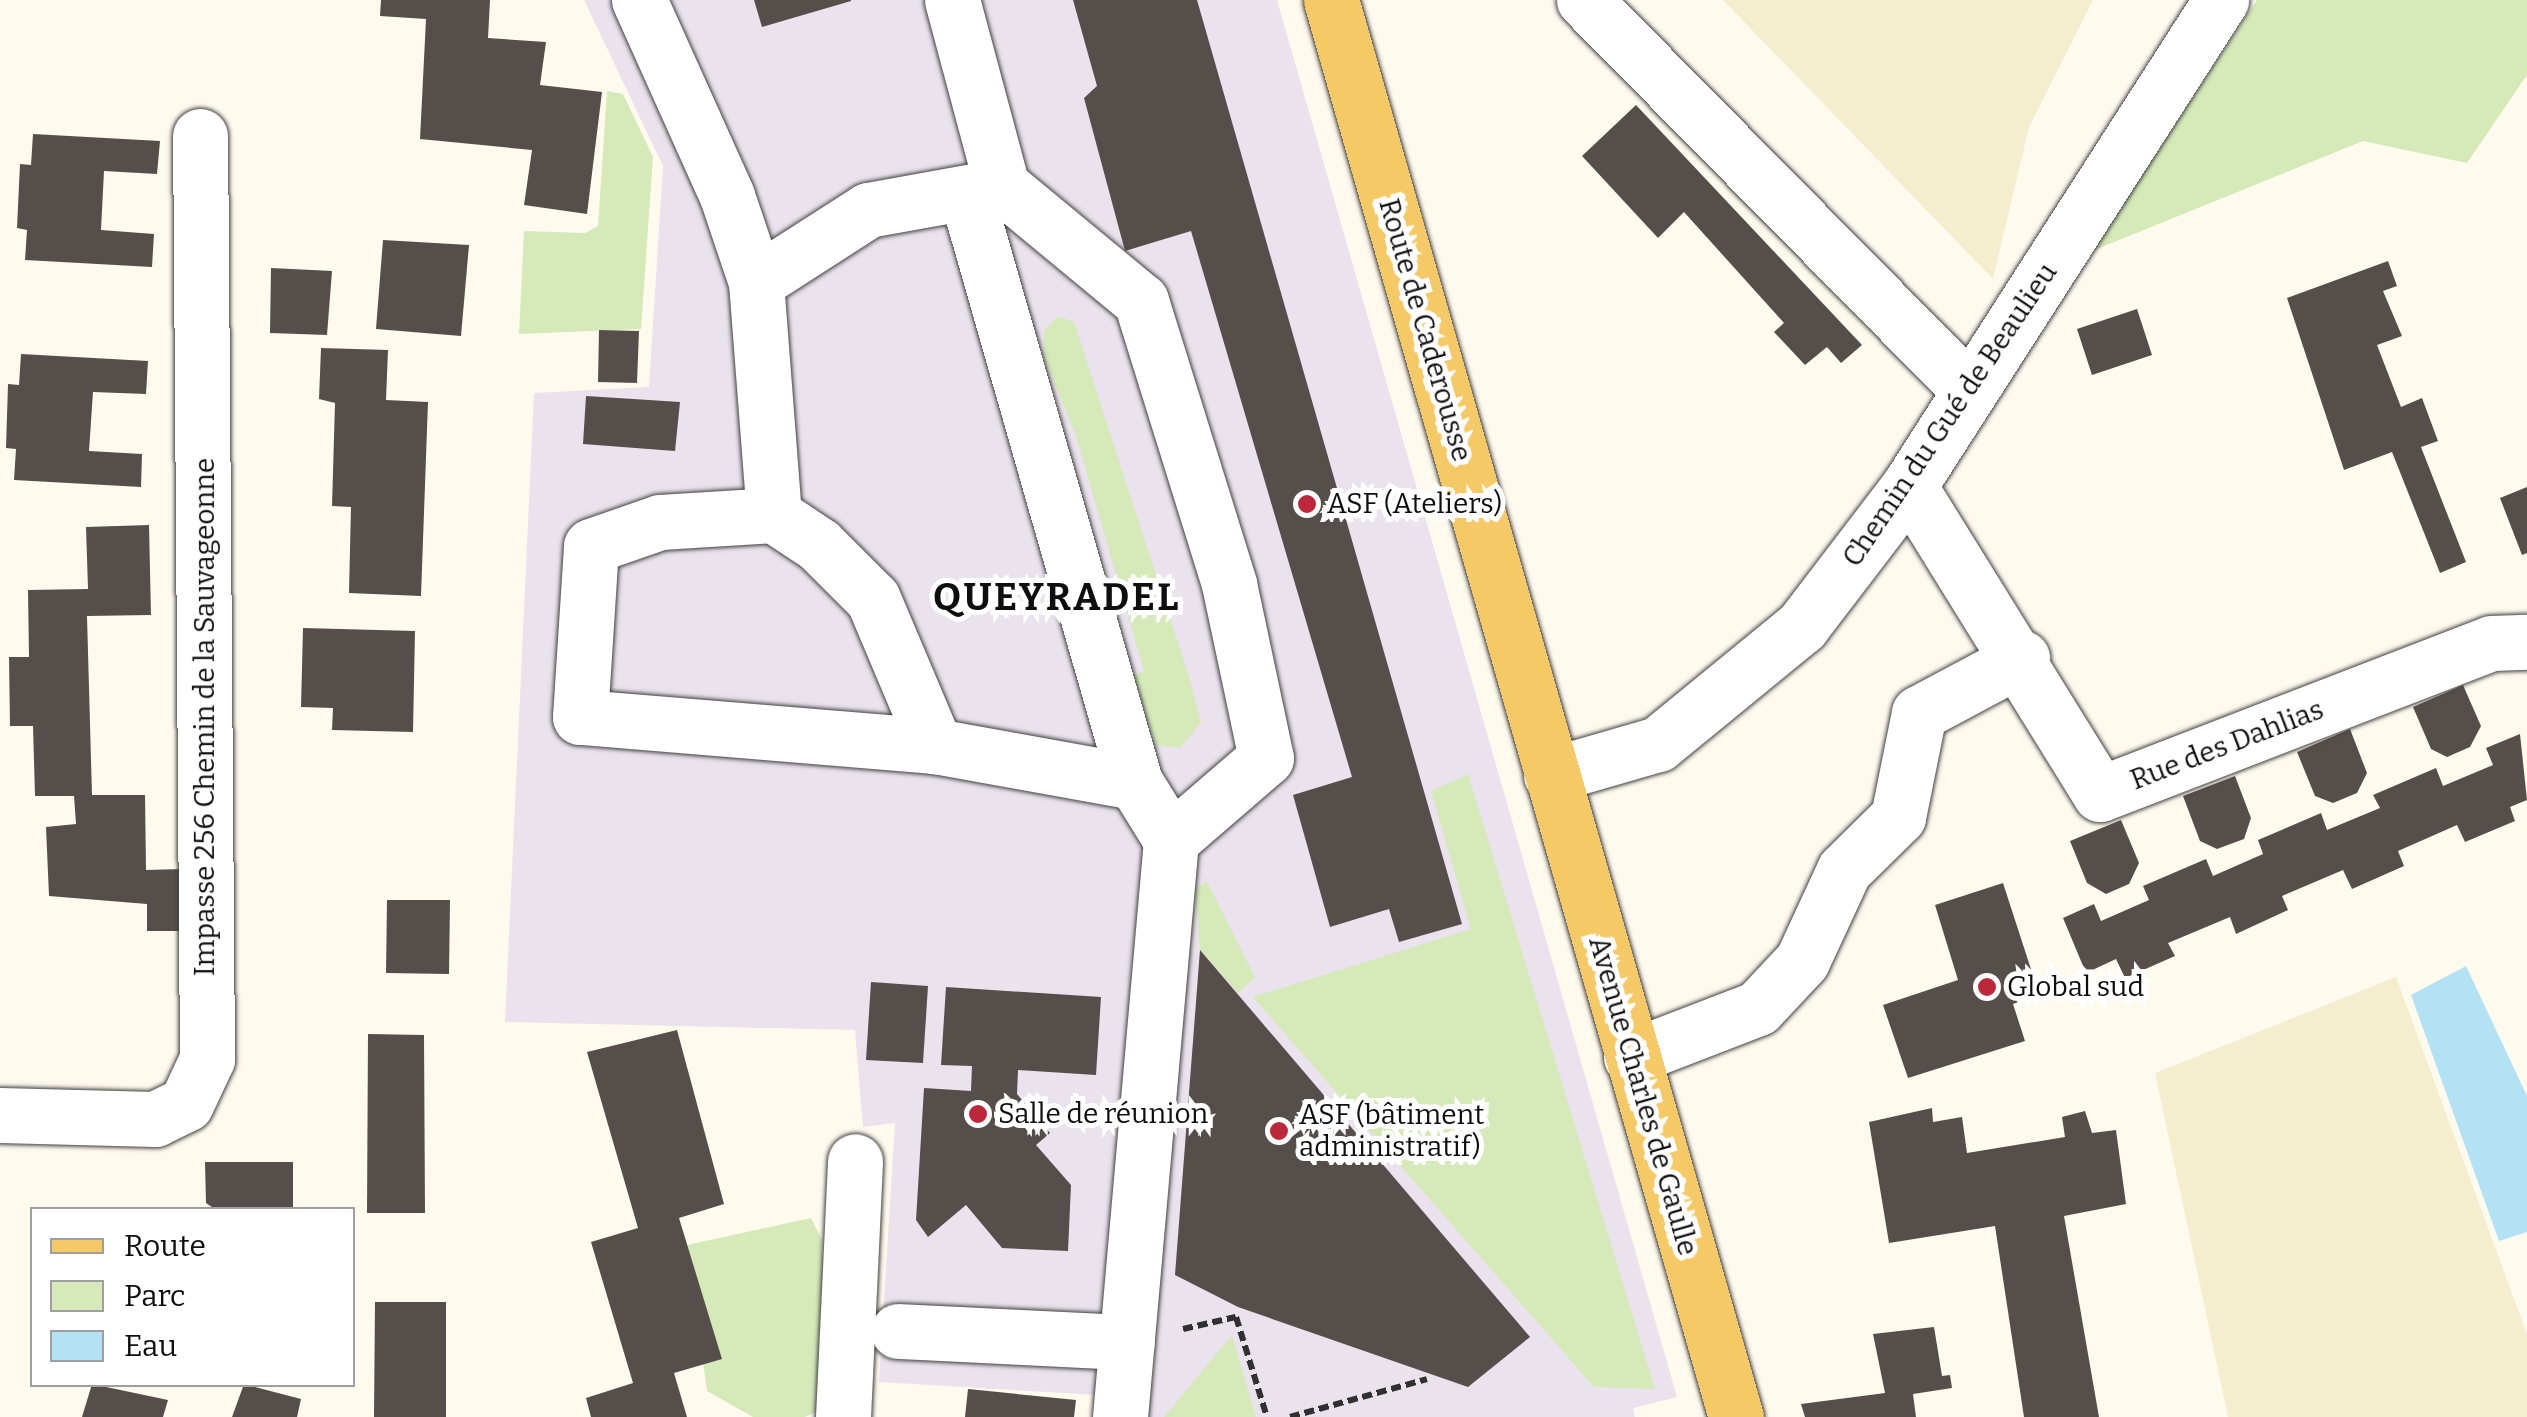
<!DOCTYPE html>
<meta charset="utf-8">
<style>
body{margin:0}
#map{position:relative;width:2527px;height:1417px;overflow:hidden;background:#fffaee;font-family:Bitter,serif}
div>[style]{position:absolute}
[style*='--x']{left:calc(var(--x)*1px);top:calc(var(--y)*1px);width:calc(var(--w)*1px);rotate:calc(var(--a)*1deg)}
.industrial>*{inset:0;background:#eae2ec}
.farmland>*{inset:0;background:#f4eecf}
.green>*{inset:0;background:#d5e9b9}
.water>*{inset:0;background:#b4e2f5}
.building>*{inset:0;background:#564e4a}
.path>*{height:6px;margin-top:-3px;transform-origin:0;background:repeating-linear-gradient(90deg,#303030 0 10px,transparent 0 15px)}
.roads{filter:drop-shadow(0 0 2px #414141) drop-shadow(0 0 2px #414141)}
.minor>*{height:55px;margin:-27.5px;padding:0 27.5px;transform-origin:27.5px;border-radius:27.5px;background:#fff}
.major>*{height:55px;margin:-27.5px;padding:0 27.5px;transform-origin:27.5px;border-radius:27.5px;background:#f6c967}
.dots>*{width:28px;height:28px;translate:-50% -50%;box-sizing:border-box;border:5px solid #fff;border-radius:50%}
span{translate:-50% -50%;white-space:nowrap;text-align:center;line-height:1.15;-webkit-text-stroke:10px #fff;paint-order:stroke}
.street-label{font-size:28px;color:#0e0e0e}
.poi-label{font-size:28px;color:#0e0e0e}
.left{translate:0 -50%;text-align:left}
.district-label{font-size:38px;color:#0e0e0e;font-weight:700;letter-spacing:2.5px}
.legend{position:absolute;left:30px;top:1207px;width:325px;height:180px;box-sizing:border-box;background:#fff;border:2px solid #9f9f9f;margin:0;padding:12px 18px;list-style:none;font-size:30px;color:#0e0e0e}
.legend li{display:flex;align-items:center;gap:20px;height:50px}
.legend b{width:50px;border:2px solid #9f9f9f}
</style>
<div id="map">
<div class="industrial">
<div style="clip-path:polygon(584px 0,1277px 0,1677px 1397px,1633px 1408px,1635px 1417px,1094px 1417px,1097px 1395px,879px 1382px,895px 1123px,863px 1127px,855px 1030px,505px 1022px,534px 393px,649px 387px,663px 166px)"></div>
</div>
<div class="farmland">
<div style="clip-path:polygon(1723px 0,2093px 0,2029px 127px,1993px 279px)"></div>
<div style="clip-path:polygon(2396px 977px,2527px 1334px,2527px 1417px,2228px 1417px,2155px 1073px)"></div>
</div>
<div class="green">
<div style="clip-path:polygon(2257px 0,2527px 0,2527px 75px,2467px 163px,2363px 141px,2092px 251px)"></div>
<div style="clip-path:polygon(607px 91px,623px 94px,653px 157px,641px 329px,519px 334px,524px 231px,585px 233px,598px 226px)"></div>
<div style="clip-path:polygon(1058px 316px,1074px 322px,1190px 680px,1201px 723px,1180px 748px,1156px 745px,1133px 676px,1144px 671px,1076px 436px,1044px 357px,1044px 330px)"></div>
<div style="clip-path:polygon(1468px 774px,1655px 1389px,1594px 1387px,1253px 997px,1471px 929px,1431px 791px)"></div>
<div style="clip-path:polygon(1207px 882px,1255px 977px,1238px 993px,1200px 950px,1195px 888px)"></div>
<div style="clip-path:polygon(811px 1218px,822px 1240px,829px 1406px,805px 1417px,753px 1417px,707px 1391px,687px 1245px)"></div>
<div style="clip-path:polygon(1232px 1335px,1256px 1417px,1164px 1417px)"></div>
</div>
<div class="water">
<div style="clip-path:polygon(2466px 966px,2527px 1096px,2527px 1232px,2499px 1241px,2411px 995px)"></div>
</div>
<div class="building">
<div style="clip-path:polygon(381px 0,490px 0,488px 38px,546px 42px,540px 85px,602px 92px,587px 214px,524px 205px,532px 150px,420px 139px,426px 19px,380px 16px)"></div>
<div style="clip-path:polygon(754px 0,851px 0,851px 1px,762px 27px)"></div>
<div style="clip-path:polygon(1073px 0,1197px 0,1462px 924px,1399px 942px,1389px 909px,1330px 927px,1293px 795px,1352px 777px,1191px 231px,1125px 251px,1084px 98px,1097px 86px)"></div>
<div style="clip-path:polygon(1636px 105px,1862px 345px,1841px 363px,1827px 347px,1805px 365px,1774px 332px,1784px 323px,1684px 212px,1658px 238px,1582px 156px)"></div>
<div style="clip-path:polygon(33px 134px,160px 141px,157px 174px,104px 171px,101px 230px,154px 234px,152px 267px,25px 260px,27px 230px,17px 228px,20px 164px,31px 165px)"></div>
<div style="clip-path:polygon(383px 240px,469px 245px,461px 336px,376px 329px)"></div>
<div style="clip-path:polygon(2388px 261px,2397px 286px,2383px 291px,2402px 336px,2377px 345px,2401px 407px,2422px 398px,2438px 441px,2421px 447px,2466px 562px,2440px 573px,2392px 452px,2344px 470px,2287px 298px)"></div>
<div style="clip-path:polygon(271px 268px,332px 271px,327px 335px,270px 333px)"></div>
<div style="clip-path:polygon(2137px 309px,2152px 355px,2092px 375px,2077px 329px)"></div>
<div style="clip-path:polygon(599px 330px,639px 331px,637px 383px,598px 382px)"></div>
<div style="clip-path:polygon(321px 348px,388px 350px,386px 400px,428px 402px,421px 596px,349px 593px,351px 507px,332px 506px,335px 403px,319px 399px)"></div>
<div style="clip-path:polygon(21px 354px,148px 361px,146px 394px,93px 392px,89px 451px,142px 454px,141px 487px,14px 480px,16px 449px,6px 448px,8px 384px,19px 385px)"></div>
<div style="clip-path:polygon(586px 396px,680px 402px,675px 451px,583px 444px)"></div>
<div style="clip-path:polygon(2527px 487px,2527px 553px,2522px 555px,2500px 498px)"></div>
<div style="clip-path:polygon(149px 525px,151px 615px,87px 616px,92px 795px,145px 795px,146px 870px,183px 869px,183px 931px,147px 931px,147px 904px,49px 896px,46px 827px,76px 824px,74px 796px,35px 796px,33px 726px,10px 726px,9px 657px,29px 657px,28px 590px,88px 589px,86px 527px)"></div>
<div style="clip-path:polygon(303px 628px,415px 631px,413px 732px,332px 730px,333px 708px,301px 707px)"></div>
<div style="clip-path:polygon(2463px 685px,2481px 726px,2470px 747px,2447px 757px,2431px 749px,2413px 707px)"></div>
<div style="clip-path:polygon(2350px 729px,2367px 773px,2357px 793px,2333px 803px,2315px 796px,2297px 752px)"></div>
<div style="clip-path:polygon(2520px 734px,2527px 800px,2510px 807px,2515px 821px,2465px 842px,2457px 825px,2398px 851px,2404px 866px,2352px 889px,2343px 870px,2282px 896px,2288px 910px,2236px 934px,2230px 917px,2168px 943px,2175px 956px,2125px 978px,2116px 959px,2086px 973px,2063px 918px,2094px 904px,2101px 921px,2149px 900px,2143px 886px,2206px 859px,2213px 876px,2263px 854px,2258px 840px,2321px 813px,2327px 830px,2380px 808px,2373px 795px,2436px 768px,2443px 786px,2493px 765px,2486px 748px)"></div>
<div style="clip-path:polygon(2235px 776px,2251px 818px,2244px 839px,2217px 849px,2200px 841px,2183px 796px)"></div>
<div style="clip-path:polygon(2121px 820px,2139px 863px,2129px 884px,2106px 894px,2087px 883px,2070px 841px)"></div>
<div style="clip-path:polygon(2003px 883px,2039px 994px,2013px 1004px,2025px 1041px,1908px 1078px,1883px 1005px,1958px 980px,1935px 905px)"></div>
<div style="clip-path:polygon(387px 900px,450px 900px,449px 974px,386px 973px)"></div>
<div style="clip-path:polygon(1200px 950px,1530px 1337px,1468px 1387px,1238px 1307px,1175px 1275px)"></div>
<div style="clip-path:polygon(871px 982px,928px 986px,923px 1063px,866px 1060px)"></div>
<div style="clip-path:polygon(946px 987px,1101px 997px,1096px 1075px,1018px 1070px,1017px 1094px,1050px 1133px,1036px 1145px,1071px 1185px,1068px 1251px,1002px 1248px,966px 1205px,928px 1237px,916px 1220px,924px 1088px,971px 1091px,972px 1066px,941px 1065px)"></div>
<div style="clip-path:polygon(677px 1030px,724px 1204px,679px 1218px,722px 1359px,674px 1373px,687px 1417px,591px 1417px,586px 1398px,633px 1383px,591px 1242px,638px 1228px,587px 1052px)"></div>
<div style="clip-path:polygon(368px 1034px,424px 1035px,425px 1213px,367px 1213px)"></div>
<div style="clip-path:polygon(1932px 1108px,1933px 1122px,1962px 1117px,1967px 1153px,2065px 1137px,2062px 1117px,2085px 1111px,2092px 1133px,2116px 1130px,2126px 1204px,2064px 1216px,2099px 1417px,2024px 1417px,1995px 1226px,1889px 1243px,1869px 1122px)"></div>
<div style="clip-path:polygon(205px 1162px,293px 1162px,293px 1210px,216px 1210px,206px 1203px)"></div>
<div style="clip-path:polygon(375px 1302px,446px 1302px,446px 1417px,374px 1417px)"></div>
<div style="clip-path:polygon(1934px 1327px,1942px 1376px,1950px 1375px,1952px 1388px,1913px 1394px,1916px 1417px,1805px 1417px,1801px 1404px,1885px 1393px,1873px 1334px)"></div>
<div style="clip-path:polygon(92px 1384px,168px 1400px,163px 1417px,82px 1417px)"></div>
<div style="clip-path:polygon(244px 1384px,301px 1399px,297px 1417px,232px 1417px)"></div>
<div style="clip-path:polygon(968px 1389px,1076px 1400px,1074px 1417px,965px 1417px)"></div>
</div>
<div class="path">
<div style="--x:1183;--y:1329;--w:54;--a:-12.8"></div>
<div style="--x:1236;--y:1317;--w:105;--a:72.8"></div>
<div style="--x:1290;--y:1417;--w:142;--a:-15.5"></div>
</div>
<div class="roads">
<div class="minor">
<div style="--x:639;--y:0;--w:215;--a:65.8"></div>
<div style="--x:727;--y:196;--w:91;--a:71.4"></div>
<div style="--x:756;--y:282;--w:234;--a:85.6"></div>
<div style="--x:952;--y:0;--w:193;--a:75"></div>
<div style="--x:1002;--y:186;--w:180;--a:39.6"></div>
<div style="--x:1141;--y:301;--w:296;--a:72.7"></div>
<div style="--x:1229;--y:584;--w:178;--a:78"></div>
<div style="--x:1266;--y:758;--w:125;--a:139.2"></div>
<div style="--x:1584;--y:0;--w:547;--a:45.37"></div>
<div style="--x:967;--y:196;--w:610;--a:74"></div>
<div style="--x:1135;--y:782;--w:68;--a:58.2"></div>
<div style="--x:1171;--y:840;--w:579;--a:95.05"></div>
<div style="--x:756;--y:282;--w:133;--a:-32.7"></div>
<div style="--x:868;--y:210;--w:136;--a:-10.2"></div>
<div style="--x:1909;--y:486;--w:362;--a:58.2"></div>
<div style="--x:2100;--y:794;--w:419;--a:-21.1"></div>
<div style="--x:2491;--y:643;--w:36;--a:-2"></div>
<div style="--x:935;--y:746;--w:356;--a:-175.3"></div>
<div style="--x:580;--y:717;--w:171;--a:-86.3"></div>
<div style="--x:591;--y:546;--w:73;--a:-19.2"></div>
<div style="--x:660;--y:522;--w:114;--a:-3.5"></div>
<div style="--x:774;--y:515;--w:54;--a:33.7"></div>
<div style="--x:819;--y:545;--w:76;--a:45"></div>
<div style="--x:873;--y:599;--w:160;--a:67.1"></div>
<div style="--x:935;--y:746;--w:203;--a:10.2"></div>
<div style="--x:1551;--y:775;--w:111;--a:-16.2"></div>
<div style="--x:1658;--y:744;--w:186;--a:-39.3"></div>
<div style="--x:1802;--y:626;--w:176;--a:-52.6"></div>
<div style="--x:1909;--y:486;--w:578;--a:-57.3"></div>
<div style="--x:1631;--y:1057;--w:136;--a:-21.1"></div>
<div style="--x:1758;--y:1008;--w:64;--a:-46.9"></div>
<div style="--x:1802;--y:961;--w:100;--a:-65.2"></div>
<div style="--x:1844;--y:870;--w:76;--a:-44.5"></div>
<div style="--x:1898;--y:817;--w:106;--a:-78.6"></div>
<div style="--x:1919;--y:713;--w:117;--a:-28.1"></div>
<div style="--x:0;--y:1115;--w:155;--a:1.5"></div>
<div style="--x:155;--y:1119;--w:34;--a:-26"></div>
<div style="--x:186;--y:1104;--w:50;--a:-65"></div>
<div style="--x:207;--y:1059;--w:923;--a:-90.43"></div>
<div style="--x:898;--y:1331;--w:229;--a:2.8"></div>
<div style="--x:843;--y:1417;--w:256;--a:-87.3"></div>
</div>
<div class="major">
<div style="--x:1331;--y:0;--w:1474;--a:74.05"></div>
</div>
</div>
<div class="dots">
<div style="left:1307px;top:504px;background:#bc283a"></div>
<div style="left:1987px;top:987px;background:#bc283a"></div>
<div style="left:978px;top:1114px;background:#bc283a"></div>
<div style="left:1279px;top:1131px;background:#bc283a"></div>
</div>
<div class="street-label">
<span style="left:1425px;top:330px;rotate:74deg">Route de Caderousse</span>
<span style="left:1950px;top:415px;rotate:-56deg">Chemin du Gué de Beaulieu</span>
<span style="left:205px;top:717px;rotate:-90deg">Impasse 256 Chemin de la Sauvageonne</span>
<span style="left:2227px;top:745px;rotate:-21deg">Rue des Dahlias</span>
<span style="left:1643px;top:1096px;rotate:74deg">Avenue Charles de Gaulle</span>
</div>
<div class="poi-label">
<span class="left" style="left:1327px;top:504px">ASF (Ateliers)</span>
<span class="left" style="left:2007px;top:987px">Global sud</span>
<span class="left" style="left:998px;top:1114px">Salle de réunion</span>
<span class="left" style="left:1299px;top:1131px">ASF (bâtiment<br>administratif)</span>
</div>
<div class="district-label">
<span style="left:1057px;top:598px">QUEYRADEL</span>
</div>
<ul class="legend">
<li><b style="height:12px;background:#f6c967"></b>Route</li>
<li><b style="height:28px;background:#d5e9b9"></b>Parc</li>
<li><b style="height:28px;background:#b4e2f5"></b>Eau</li>
</ul>
</div>
